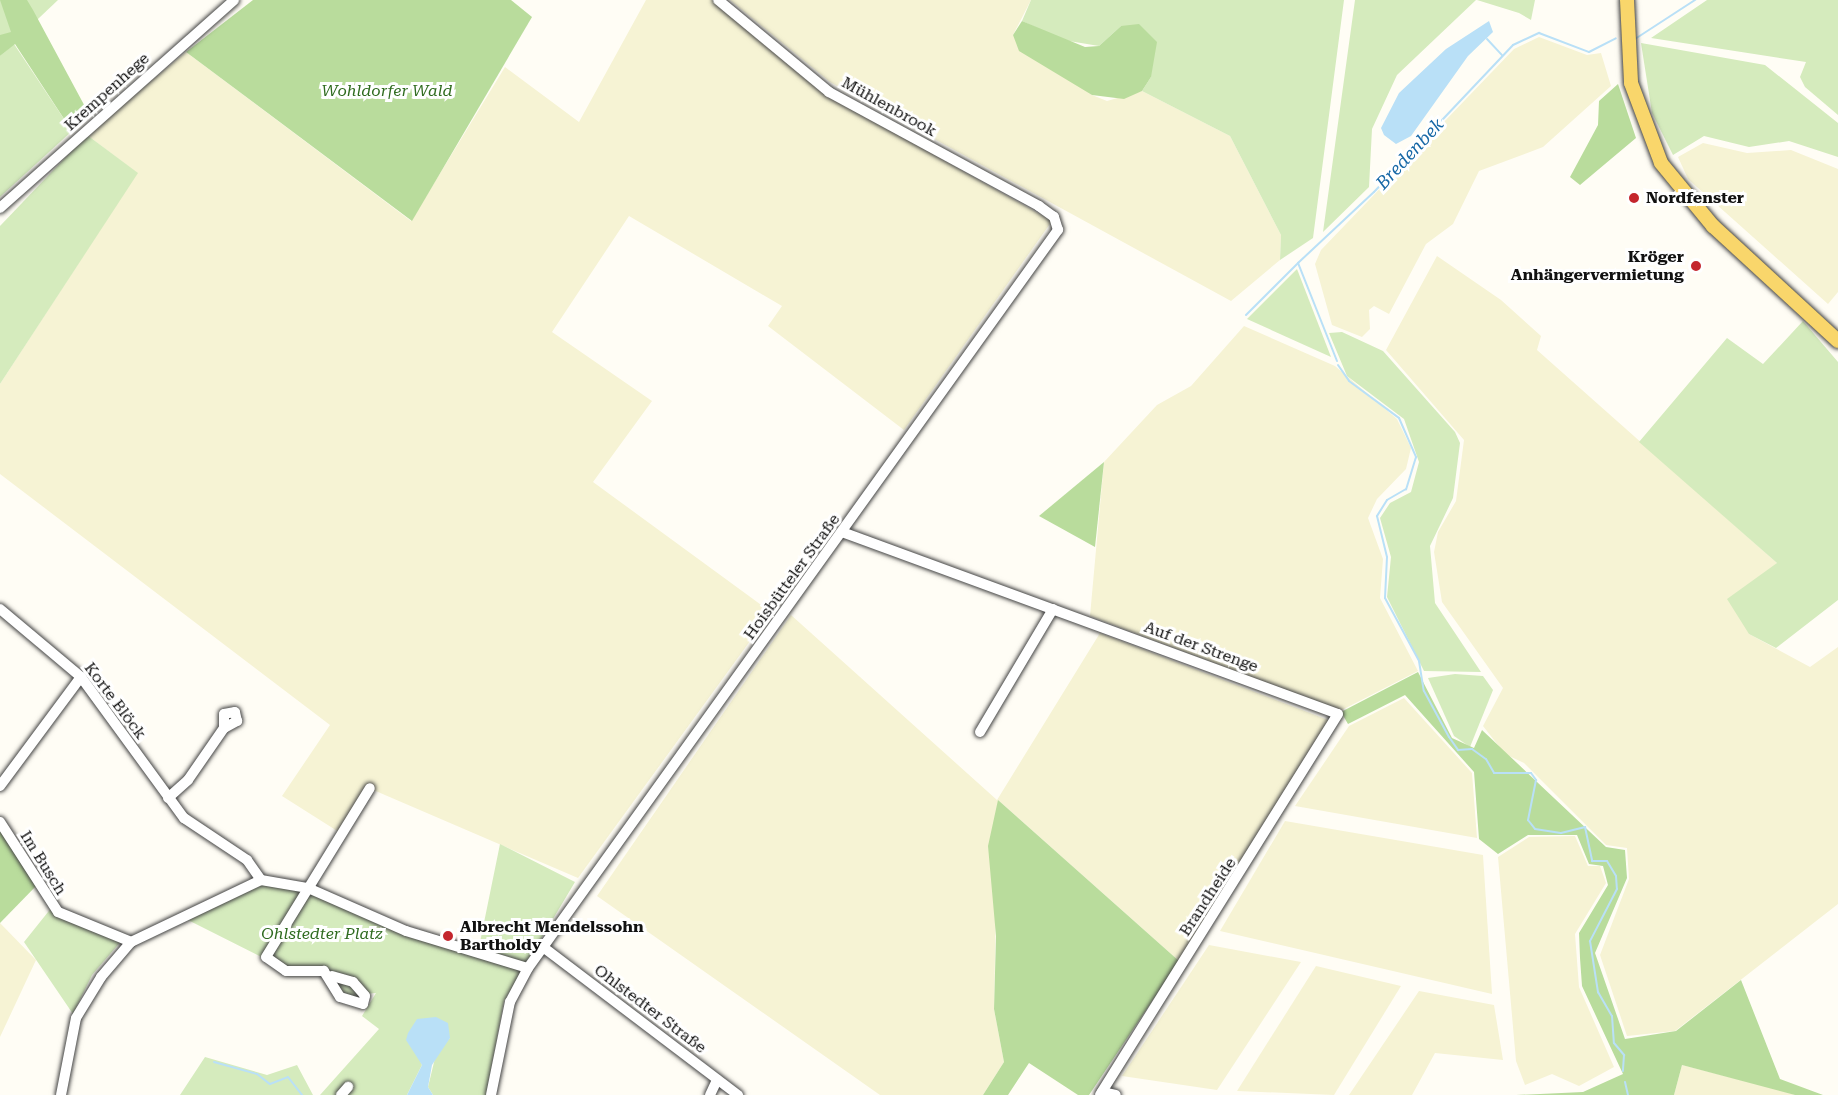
<!DOCTYPE html>
<meta charset="utf-8">
<style>
body{margin:0}
#map{position:relative;width:1838px;height:1095px;overflow:hidden;background:#fffdf5;font-family:"Roboto Serif",serif}
div>[style]{position:absolute}
[style*='--x']{left:calc(var(--x)*1px);top:calc(var(--y)*1px);width:calc(var(--w)*1px);rotate:calc(var(--a)*1deg)}
.farmland>*{inset:0;background:#f6f3d4}
.green>*{inset:0;background:#d5ebbd}
.forest>*{inset:0;background:#b9dc9c}
.water>*{inset:0;background:#b9e0f7}
.stream>*{height:2px;margin:-1px;padding:0 1px;transform-origin:1px;border-radius:1px;background:#b9e0f7}
.roads{filter:drop-shadow(0 0 2px #444) drop-shadow(0 0 2px #444)}
.minor>*{height:10px;margin:-5px;padding:0 5px;transform-origin:5px;border-radius:5px;background:#fff}
.major>*{height:14px;margin:-7px;padding:0 7px;transform-origin:7px;border-radius:7px;background:#f9d66b}
.dots>*{width:16px;height:16px;translate:-50% -50%;box-sizing:border-box;border:3px solid #fff;border-radius:50%}
span{translate:-50% -50%;white-space:nowrap;text-align:center;line-height:1.15;-webkit-text-stroke:6px #fff;paint-order:stroke}
.park-label{font-size:16px;color:#2f6b1f;font-style:italic}
.street-label{font-size:16px;color:#111}
.poi-label{font-size:16px;color:#111;font-weight:700}
.left{translate:0 -50%;text-align:left}
.right{translate:-100% -50%;text-align:right}
.water-label{font-size:18px;color:#1768a6;font-style:italic}
</style>
<div id="map">
<div class="farmland">
<div style="clip-path:polygon(646px 0,712px 0,845px 105px,1052px 221px,904px 430px,768px 326px,782px 306px,629px 216px,552px 332px,652px 401px,593px 482px,771px 612px,578px 878px,371px 789px,342px 834px,282px 796px,330px 725px,0 474px,0 384px,137px 173px,87px 135px,186px 52px,411px 221px,505px 67px,579px 122px)"></div>
<div style="clip-path:polygon(730px 0,1031px 0,1013px 35px,1092px 95px,1107px 101px,1142px 91px,1230px 136px,1281px 235px,1280px 260px,1231px 301px,830px 82px)"></div>
<div style="clip-path:polygon(1539px 37px,1587px 55px,1601px 53px,1611px 86px,1543px 147px,1479px 171px,1453px 224px,1426px 244px,1389px 314px,1374px 306px,1369px 310px,1370px 329px,1362px 337px,1332px 325px,1315px 264px,1321px 250px,1514px 49px)"></div>
<div style="clip-path:polygon(1703px 143px,1747px 153px,1791px 150px,1838px 169px,1838px 292px,1828px 304px,1688px 179px,1678px 157px)"></div>
<div style="clip-path:polygon(1437px 256px,1501px 300px,1541px 336px,1537px 350px,1777px 563px,1749px 634px,1810px 667px,1838px 647px,1838px 904px,1675px 1031px,1627px 1036px,1600px 955px,1629px 879px,1627px 848px,1606px 845px,1524px 763px,1505px 754px,1483px 726px,1503px 688px,1442px 602px,1434px 552px,1438px 532px,1456px 501px,1464px 440px,1386px 350px)"></div>
<div style="clip-path:polygon(1244px 326px,1335px 366px,1397px 419px,1411px 448px,1406px 469px,1377px 499px,1368px 518px,1383px 559px,1380px 598px,1418px 671px,1340px 711px,1090px 616px,1104px 462px,1157px 405px,1191px 386px)"></div>
<div style="clip-path:polygon(791px 615px,997px 800px,1100px 633px,1336px 723px,1179px 961px,998px 800px,994px 1009px,1004px 1062px,983px 1095px,880px 1095px,597px 896px)"></div>
<div style="clip-path:polygon(1404px 698px,1472px 773px,1477px 838px,1295px 806px,1349px 726px)"></div>
<div style="clip-path:polygon(1285px 821px,1483px 855px,1492px 994px,1220px 931px)"></div>
<div style="clip-path:polygon(1575px 836px,1588px 866px,1600px 866px,1606px 883px,1575px 934px,1579px 987px,1614px 1067px,1579px 1086px,1552px 1074px,1525px 1085px,1516px 1061px,1498px 857px,1529px 837px)"></div>
<div style="clip-path:polygon(0 923px,36px 960px,0 1037px)"></div>
<div style="clip-path:polygon(1209px 945px,1301px 962px,1217px 1090px,1122px 1076px)"></div>
<div style="clip-path:polygon(1316px 966px,1401px 986px,1334px 1095px,1237px 1091px)"></div>
<div style="clip-path:polygon(1419px 991px,1494px 1005px,1503px 1060px,1435px 1053px,1412px 1095px,1349px 1095px)"></div>
<div style="clip-path:polygon(1682px 1065px,1784px 1091px,1795px 1095px,1674px 1095px)"></div>
</div>
<div class="green">
<div style="clip-path:polygon(0 0,58px 0,0 55px)"></div>
<div style="clip-path:polygon(1031px 0,1344px 0,1313px 238px,1280px 260px,1281px 235px,1230px 136px,1142px 91px,1151px 77px,1121px 26px,1099px 46px,1063px 40px,1022px 21px)"></div>
<div style="clip-path:polygon(1355px 0,1476px 0,1397px 75px,1372px 129px,1369px 187px,1323px 232px)"></div>
<div style="clip-path:polygon(1477px 0,1535px 0,1531px 20px,1519px 13px)"></div>
<div style="clip-path:polygon(1707px 0,1838px 0,1838px 115px,1805px 87px,1800px 77px,1806px 62px,1651px 38px)"></div>
<div style="clip-path:polygon(1641px 43px,1765px 65px,1838px 123px,1838px 157px,1789px 141px,1749px 147px,1704px 136px,1673px 155px,1652px 113px)"></div>
<div style="clip-path:polygon(14px 44px,72px 131px,0 197px,0 56px)"></div>
<div style="clip-path:polygon(87px 135px,138px 173px,0 384px,0 226px)"></div>
<div style="clip-path:polygon(1297px 269px,1331px 357px,1247px 319px)"></div>
<div style="clip-path:polygon(1803px 321px,1838px 362px,1838px 600px,1776px 648px,1749px 634px,1727px 599px,1777px 563px,1639px 442px,1727px 338px,1763px 364px)"></div>
<div style="clip-path:polygon(1342px 332px,1383px 351px,1455px 432px,1460px 443px,1453px 498px,1430px 546px,1435px 603px,1481px 672px,1424px 671px,1387px 597px,1391px 557px,1380px 518px,1390px 503px,1411px 492px,1419px 462px,1404px 419px,1347px 376px,1329px 333px)"></div>
<div style="clip-path:polygon(1455px 674px,1483px 676px,1493px 690px,1470px 747px,1454px 736px,1428px 678px)"></div>
<div style="clip-path:polygon(500px 844px,575px 882px,504px 1001px,486px 1095px,433px 1095px,428px 1087px,436px 1054px,450px 1038px,416px 1052px,422px 1065px,407px 1095px,320px 1095px,379px 1029px,362px 1016px,376px 993px,364px 994px,365px 999px,340px 997px,332px 976px,293px 973px,180px 916px,233px 891px,281px 880px,406px 931px,478px 952px)"></div>
<div style="clip-path:polygon(52px 907px,123px 939px,92px 975px,73px 1014px,24px 942px)"></div>
<div style="clip-path:polygon(205px 1057px,267px 1075px,297px 1065px,313px 1095px,180px 1095px)"></div>
</div>
<div class="forest">
<div style="clip-path:polygon(0 0,27px 0,33px 10px,89px 114px,72px 131px,15px 44px,0 56px,0 35px,11px 32px)"></div>
<div style="clip-path:polygon(253px 0,511px 0,532px 17px,412px 221px,186px 52px)"></div>
<div style="clip-path:polygon(1022px 21px,1085px 47px,1099px 46px,1121px 26px,1139px 24px,1157px 42px,1151px 77px,1142px 91px,1124px 99px,1092px 95px,1019px 51px,1013px 35px)"></div>
<div style="clip-path:polygon(1618px 84px,1636px 138px,1580px 185px,1570px 177px,1598px 125px,1599px 101px)"></div>
<div style="clip-path:polygon(1104px 462px,1095px 547px,1039px 516px)"></div>
<div style="clip-path:polygon(1418px 672px,1452px 738px,1474px 748px,1482px 730px,1606px 847px,1625px 850px,1627px 878px,1595px 953px,1625px 1039px,1676px 1031px,1741px 980px,1780px 1079px,1823px 1095px,1795px 1095px,1682px 1065px,1674px 1095px,1516px 1095px,1583px 1092px,1623px 1074px,1582px 986px,1580px 958px,1579px 933px,1608px 885px,1603px 866px,1589px 864px,1577px 835px,1528px 835px,1498px 854px,1479px 839px,1474px 772px,1405px 695px,1348px 724px,1341px 712px)"></div>
<div style="clip-path:polygon(998px 800px,1179px 961px,1089px 1095px,1078px 1095px,1029px 1063px,1008px 1095px,983px 1095px,1004px 1062px,994px 1009px,996px 936px,988px 846px)"></div>
<div style="clip-path:polygon(0 822px,38px 884px,0 923px)"></div>
</div>
<div class="water">
<div style="clip-path:polygon(1489px 21px,1493px 32px,1468px 56px,1411px 136px,1396px 144px,1384px 135px,1381px 128px,1399px 93px,1446px 49px)"></div>
<div style="clip-path:polygon(436px 1017px,448px 1023px,450px 1038px,432px 1065px,428px 1087px,433px 1095px,407px 1095px,422px 1065px,406px 1040px,408px 1033px,417px 1019px)"></div>
</div>
<div class="stream">
<div style="--x:1487;--y:39;--w:22;--a:47"></div>
<div style="--x:1635;--y:39;--w:72;--a:-33"></div>
<div style="--x:1246;--y:315;--w:74;--a:-45"></div>
<div style="--x:1337;--y:361;--w:105;--a:-111.7"></div>
<div style="--x:1298;--y:263;--w:104;--a:-43.1"></div>
<div style="--x:1374;--y:192;--w:202;--a:-46.6"></div>
<div style="--x:1513;--y:45;--w:29;--a:-25"></div>
<div style="--x:1539;--y:33;--w:53;--a:20.8"></div>
<div style="--x:1589;--y:52;--w:30;--a:-27"></div>
<div style="--x:1338;--y:365;--w:19;--a:55"></div>
<div style="--x:1349;--y:381;--w:62;--a:36.5"></div>
<div style="--x:1399;--y:418;--w:43;--a:66.4"></div>
<div style="--x:1416;--y:457;--w:34;--a:107"></div>
<div style="--x:1406;--y:489;--w:22;--a:150"></div>
<div style="--x:1387;--y:500;--w:19;--a:122"></div>
<div style="--x:1377;--y:516;--w:42;--a:76.3"></div>
<div style="--x:1387;--y:557;--w:41;--a:92.8"></div>
<div style="--x:1385;--y:598;--w:72;--a:61.6"></div>
<div style="--x:1419;--y:661;--w:30;--a:81"></div>
<div style="--x:1424;--y:691;--w:52;--a:61.5"></div>
<div style="--x:1449;--y:737;--w:16;--a:55"></div>
<div style="--x:1458;--y:750;--w:14;--a:-4"></div>
<div style="--x:1472;--y:749;--w:17;--a:36"></div>
<div style="--x:1486;--y:759;--w:16;--a:60"></div>
<div style="--x:1494;--y:773;--w:37;--a:0"></div>
<div style="--x:1531;--y:773;--w:9;--a:54"></div>
<div style="--x:1536;--y:780;--w:41;--a:101.3"></div>
<div style="--x:1528;--y:820;--w:11;--a:52"></div>
<div style="--x:1535;--y:829;--w:26;--a:9"></div>
<div style="--x:1561;--y:833;--w:25;--a:-14"></div>
<div style="--x:1585;--y:827;--w:35;--a:78"></div>
<div style="--x:1592;--y:861;--w:15;--a:0"></div>
<div style="--x:1607;--y:861;--w:17;--a:59"></div>
<div style="--x:1616;--y:876;--w:13;--a:86"></div>
<div style="--x:1617;--y:889;--w:59;--a:117.4"></div>
<div style="--x:1590;--y:941;--w:52;--a:81.1"></div>
<div style="--x:1598;--y:992;--w:28;--a:60"></div>
<div style="--x:1612;--y:1016;--w:27;--a:86"></div>
<div style="--x:1614;--y:1043;--w:16;--a:50"></div>
<div style="--x:1624;--y:1055;--w:16;--a:94"></div>
<div style="--x:214;--y:1062;--w:45;--a:15.6"></div>
<div style="--x:257;--y:1074;--w:16;--a:38"></div>
<div style="--x:270;--y:1084;--w:19;--a:-21"></div>
<div style="--x:288;--y:1077;--w:23;--a:52"></div>
<div style="--x:1625;--y:1082;--w:13;--a:77"></div>
</div>
<div class="roads">
<div class="minor">
<div style="--x:0;--y:208;--w:313;--a:-41.6"></div>
<div style="--x:842;--y:532;--w:528;--a:20.15"></div>
<div style="--x:1338;--y:714;--w:449;--a:122"></div>
<div style="--x:0;--y:609;--w:106;--a:40"></div>
<div style="--x:81;--y:677;--w:175;--a:53.9"></div>
<div style="--x:184;--y:818;--w:76;--a:33.7"></div>
<div style="--x:247;--y:860;--w:24;--a:55"></div>
<div style="--x:980;--y:732;--w:143;--a:-59.3"></div>
<div style="--x:0;--y:786;--w:136;--a:-53.4"></div>
<div style="--x:168;--y:798;--w:27;--a:-42"></div>
<div style="--x:188;--y:780;--w:63;--a:-55.3"></div>
<div style="--x:224;--y:728;--w:15;--a:-28"></div>
<div style="--x:237;--y:721;--w:9;--a:-103"></div>
<div style="--x:235;--y:712;--w:11;--a:170"></div>
<div style="--x:224;--y:714;--w:14;--a:90"></div>
<div style="--x:0;--y:822;--w:107;--a:57.2"></div>
<div style="--x:58;--y:912;--w:79;--a:22.3"></div>
<div style="--x:543;--y:947;--w:245;--a:37.2"></div>
<div style="--x:332;--y:976;--w:22;--a:16"></div>
<div style="--x:353;--y:982;--w:18;--a:49"></div>
<div style="--x:365;--y:996;--w:8;--a:104"></div>
<div style="--x:363;--y:1004;--w:24;--a:-163"></div>
<div style="--x:340;--y:997;--w:31;--a:-122"></div>
<div style="--x:324;--y:971;--w:38;--a:180"></div>
<div style="--x:286;--y:971;--w:24;--a:-145"></div>
<div style="--x:266;--y:957;--w:198;--a:-58.4"></div>
<div style="--x:1102;--y:1092;--w:14;--a:12"></div>
<div style="--x:61;--y:1095;--w:78;--a:-79"></div>
<div style="--x:76;--y:1018;--w:48;--a:-58.6"></div>
<div style="--x:101;--y:977;--w:46;--a:-49.4"></div>
<div style="--x:131;--y:942;--w:144;--a:-25.5"></div>
<div style="--x:261;--y:880;--w:48;--a:9.7"></div>
<div style="--x:308;--y:888;--w:107;--a:23.7"></div>
<div style="--x:406;--y:931;--w:127;--a:16.9"></div>
<div style="--x:341;--y:1095;--w:11;--a:-49"></div>
<div style="--x:491;--y:1095;--w:95;--a:-78.5"></div>
<div style="--x:510;--y:1002;--w:38;--a:-62"></div>
<div style="--x:528;--y:968;--w:909;--a:-54.32"></div>
<div style="--x:1058;--y:230;--w:14;--a:-107"></div>
<div style="--x:1054;--y:217;--w:19;--a:-144"></div>
<div style="--x:1039;--y:206;--w:239;--a:-151.5"></div>
<div style="--x:829;--y:92;--w:144;--a:-140.3"></div>
<div style="--x:710;--y:1095;--w:17;--a:-65"></div>
</div>
<div class="major">
<div style="--x:1627;--y:0;--w:83;--a:87.2"></div>
<div style="--x:1631;--y:83;--w:85;--a:69.4"></div>
<div style="--x:1661;--y:163;--w:82;--a:50.5"></div>
<div style="--x:1713;--y:226;--w:170;--a:42.6"></div>
</div>
</div>
<div class="dots">
<div style="left:1634px;top:198px;background:#c4262e"></div>
<div style="left:1696px;top:266px;background:#c4262e"></div>
<div style="left:448px;top:936px;background:#c4262e"></div>
</div>
<div class="park-label">
<span style="left:387px;top:91px">Wohldorfer Wald</span>
<span style="left:322px;top:934px">Ohlstedter Platz</span>
</div>
<div class="street-label">
<span style="left:107px;top:92px;rotate:-42deg">Krempenhege</span>
<span style="left:889px;top:107px;rotate:29deg">Mühlenbrook</span>
<span style="left:792px;top:577px;rotate:-54deg">Hoisbütteler Straße</span>
<span style="left:1201px;top:647px;rotate:20deg">Auf der Strenge</span>
<span style="left:115px;top:701px;rotate:53deg">Korte Blöck</span>
<span style="left:43px;top:863px;rotate:58deg">Im Busch</span>
<span style="left:1208px;top:897px;rotate:-57deg">Brandheide</span>
<span style="left:650px;top:1009px;rotate:37deg">Ohlstedter Straße</span>
</div>
<div class="poi-label">
<span class="left" style="left:1646px;top:198px">Nordfenster</span>
<span class="right" style="left:1684px;top:266px">Kröger<br>Anhängervermietung</span>
<span class="left" style="left:460px;top:936px">Albrecht Mendelssohn<br>Bartholdy</span>
</div>
<div class="water-label">
<span style="left:1410px;top:154px;rotate:-47deg">Bredenbek</span>
</div>
</div>
